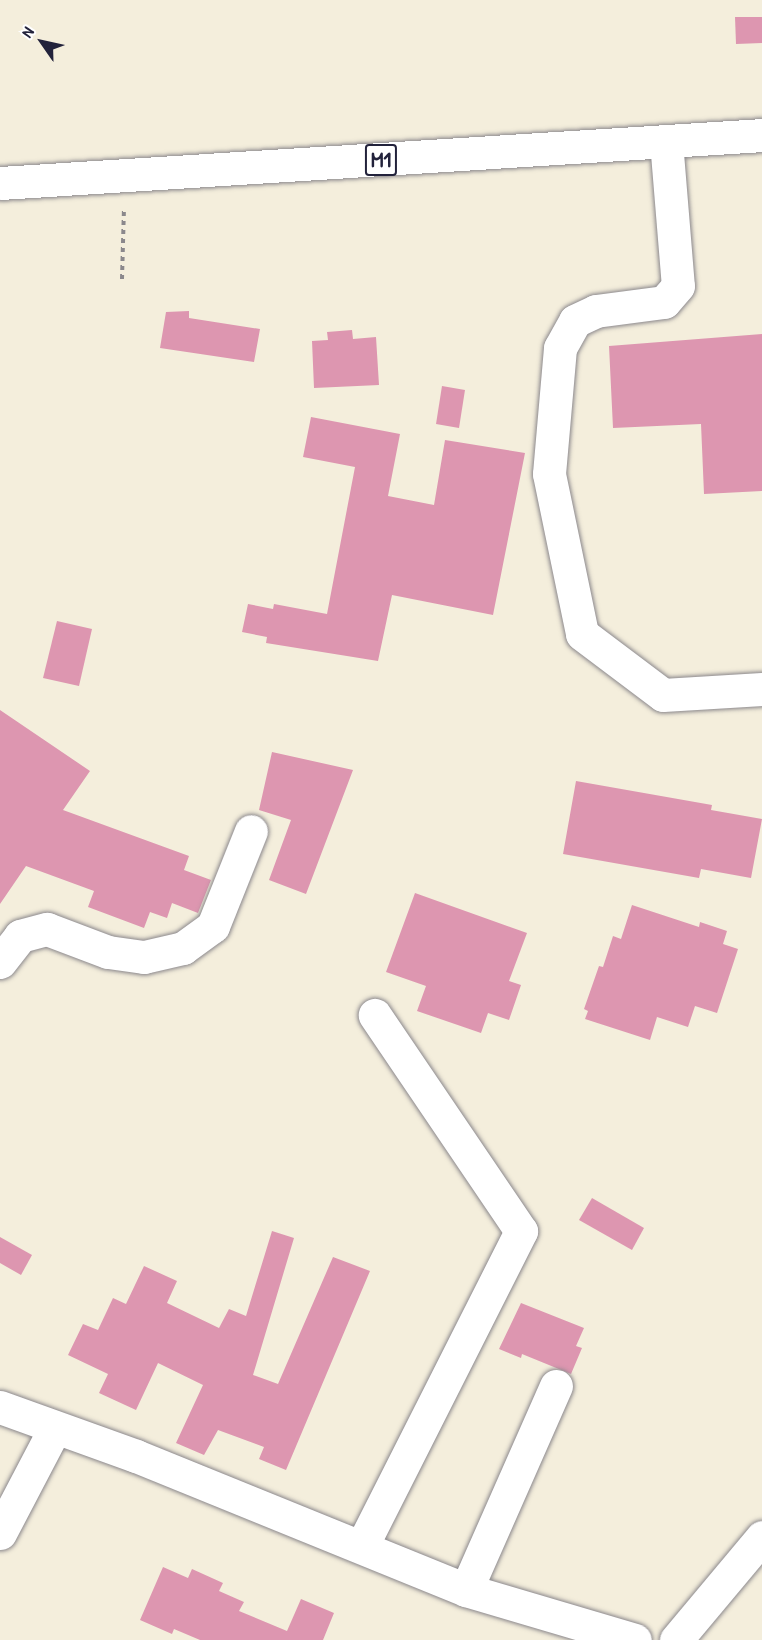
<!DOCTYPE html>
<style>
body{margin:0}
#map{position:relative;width:762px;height:1640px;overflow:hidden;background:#f4eedc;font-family:"Patrick Hand",sans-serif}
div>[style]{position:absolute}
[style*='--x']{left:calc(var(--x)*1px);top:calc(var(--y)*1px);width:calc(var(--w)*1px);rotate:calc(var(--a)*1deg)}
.building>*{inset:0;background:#dd96b0}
.path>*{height:4px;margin-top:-2px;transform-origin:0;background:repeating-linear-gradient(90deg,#8b888c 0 4.5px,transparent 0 9px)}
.roads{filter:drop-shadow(0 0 2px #8b888c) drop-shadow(0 0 2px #8b888c)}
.minor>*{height:33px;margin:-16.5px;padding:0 16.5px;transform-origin:16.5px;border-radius:16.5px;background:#fff}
.highway>*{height:33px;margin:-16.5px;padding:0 16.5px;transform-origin:16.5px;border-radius:16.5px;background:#fff}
span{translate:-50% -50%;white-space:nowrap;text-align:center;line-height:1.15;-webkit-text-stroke:5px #fff;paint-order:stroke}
.shield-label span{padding:2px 4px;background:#fff;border:2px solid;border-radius:4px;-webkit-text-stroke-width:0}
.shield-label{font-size:21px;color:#22223b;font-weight:700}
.north{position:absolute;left:12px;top:12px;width:60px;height:60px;-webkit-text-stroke:4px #fff;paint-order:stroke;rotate:304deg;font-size:16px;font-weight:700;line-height:24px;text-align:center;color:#22223b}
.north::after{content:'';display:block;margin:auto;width:21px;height:27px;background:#22223b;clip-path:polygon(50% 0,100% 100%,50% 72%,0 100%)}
</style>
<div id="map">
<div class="building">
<div style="clip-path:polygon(735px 17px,762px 17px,762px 43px,736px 44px)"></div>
<div style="clip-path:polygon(189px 311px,189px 318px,260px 329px,254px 362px,160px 348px,166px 312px)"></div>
<div style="clip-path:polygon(352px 330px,353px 339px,376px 337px,379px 385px,314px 388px,312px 341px,328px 340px,327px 332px)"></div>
<div style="clip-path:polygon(762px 334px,762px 491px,704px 494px,701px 424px,613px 428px,609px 346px)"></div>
<div style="clip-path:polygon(442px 386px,465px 390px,459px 428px,436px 424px)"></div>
<div style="clip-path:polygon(311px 417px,400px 434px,388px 496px,434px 505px,445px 440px,525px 453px,493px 615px,392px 595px,378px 661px,266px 643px,267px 637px,242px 632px,248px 604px,273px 609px,274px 604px,327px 614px,355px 467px,303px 457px)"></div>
<div style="clip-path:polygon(57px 621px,92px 629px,79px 686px,43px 678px)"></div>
<div style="clip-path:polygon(0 710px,90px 771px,63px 810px,189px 856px,184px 870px,211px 880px,198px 913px,172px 903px,167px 918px,150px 912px,144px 928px,88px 907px,94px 891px,26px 866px,0 904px)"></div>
<div style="clip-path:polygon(272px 752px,353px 770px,306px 894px,269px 880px,291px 820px,259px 810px)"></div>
<div style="clip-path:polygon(576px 781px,712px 805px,711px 810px,762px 819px,751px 878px,701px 869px,699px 878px,563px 854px)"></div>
<div style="clip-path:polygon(415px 893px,527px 933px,509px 981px,521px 985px,509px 1020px,488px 1013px,481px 1033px,417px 1011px,426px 986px,386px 972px)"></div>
<div style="clip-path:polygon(632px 905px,699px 927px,700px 922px,727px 931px,723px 944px,738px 949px,717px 1013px,695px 1006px,688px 1027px,657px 1017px,650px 1040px,585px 1019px,588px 1011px,584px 1009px,599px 966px,603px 967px,613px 936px,621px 939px)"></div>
<div style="clip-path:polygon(592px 1198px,644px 1228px,632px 1250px,579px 1220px)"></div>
<div style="clip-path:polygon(272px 1231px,294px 1238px,253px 1375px,278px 1384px,333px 1257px,370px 1271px,286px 1470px,259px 1459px,264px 1447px,218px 1430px,204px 1455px,176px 1443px,203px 1385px,158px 1363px,136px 1410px,99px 1393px,108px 1374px,68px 1355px,83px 1324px,98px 1330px,113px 1298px,126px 1304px,144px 1266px,177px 1281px,167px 1303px,219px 1328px,229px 1309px,246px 1316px)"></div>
<div style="clip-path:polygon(0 1237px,32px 1255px,21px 1275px,0 1263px)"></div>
<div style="clip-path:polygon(521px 1303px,584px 1328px,576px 1346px,582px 1348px,571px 1374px,522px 1354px,521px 1358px,499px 1349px)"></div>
<div style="clip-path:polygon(163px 1567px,188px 1578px,192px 1569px,223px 1583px,219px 1591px,244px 1602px,239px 1611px,287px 1631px,301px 1599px,334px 1613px,323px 1640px,200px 1640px,174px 1629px,172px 1634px,140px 1620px)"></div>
</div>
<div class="path">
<div style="--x:122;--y:279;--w:72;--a:-88.4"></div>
</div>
<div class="roads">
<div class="minor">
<div style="--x:666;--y:141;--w:145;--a:85.3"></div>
<div style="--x:678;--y:286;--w:21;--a:131"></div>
<div style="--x:664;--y:302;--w:69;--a:172.5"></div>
<div style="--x:596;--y:311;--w:23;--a:155"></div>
<div style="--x:575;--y:321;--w:31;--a:119"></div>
<div style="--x:560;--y:348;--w:126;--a:95"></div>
<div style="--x:549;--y:474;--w:163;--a:78.3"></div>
<div style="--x:582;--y:634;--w:101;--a:37"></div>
<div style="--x:663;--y:695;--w:99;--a:-3.5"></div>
<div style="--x:0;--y:962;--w:33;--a:-52"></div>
<div style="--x:20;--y:936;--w:28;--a:-15"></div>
<div style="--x:47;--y:929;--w:65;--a:20.7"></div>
<div style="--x:108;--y:952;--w:36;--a:8"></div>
<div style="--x:144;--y:957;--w:40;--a:-13"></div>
<div style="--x:183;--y:948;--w:37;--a:-36"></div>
<div style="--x:213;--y:926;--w:102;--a:-68.2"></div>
<div style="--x:0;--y:1407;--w:145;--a:19.8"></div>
<div style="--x:136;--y:1456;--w:356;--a:22.1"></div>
<div style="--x:466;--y:1590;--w:176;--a:16.5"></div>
<div style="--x:0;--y:1533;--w:119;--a:-62.4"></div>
<div style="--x:362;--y:1546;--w:353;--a:-63.2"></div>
<div style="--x:521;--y:1231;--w:261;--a:-124.1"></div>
<div style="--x:466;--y:1590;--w:223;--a:-66.2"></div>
<div style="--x:676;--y:1640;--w:134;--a:-50.1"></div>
</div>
<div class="highway">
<div style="--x:0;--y:183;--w:764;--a:-3.6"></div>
</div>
</div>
<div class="shield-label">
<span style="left:381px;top:160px">M1</span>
</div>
<div class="north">N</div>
</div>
